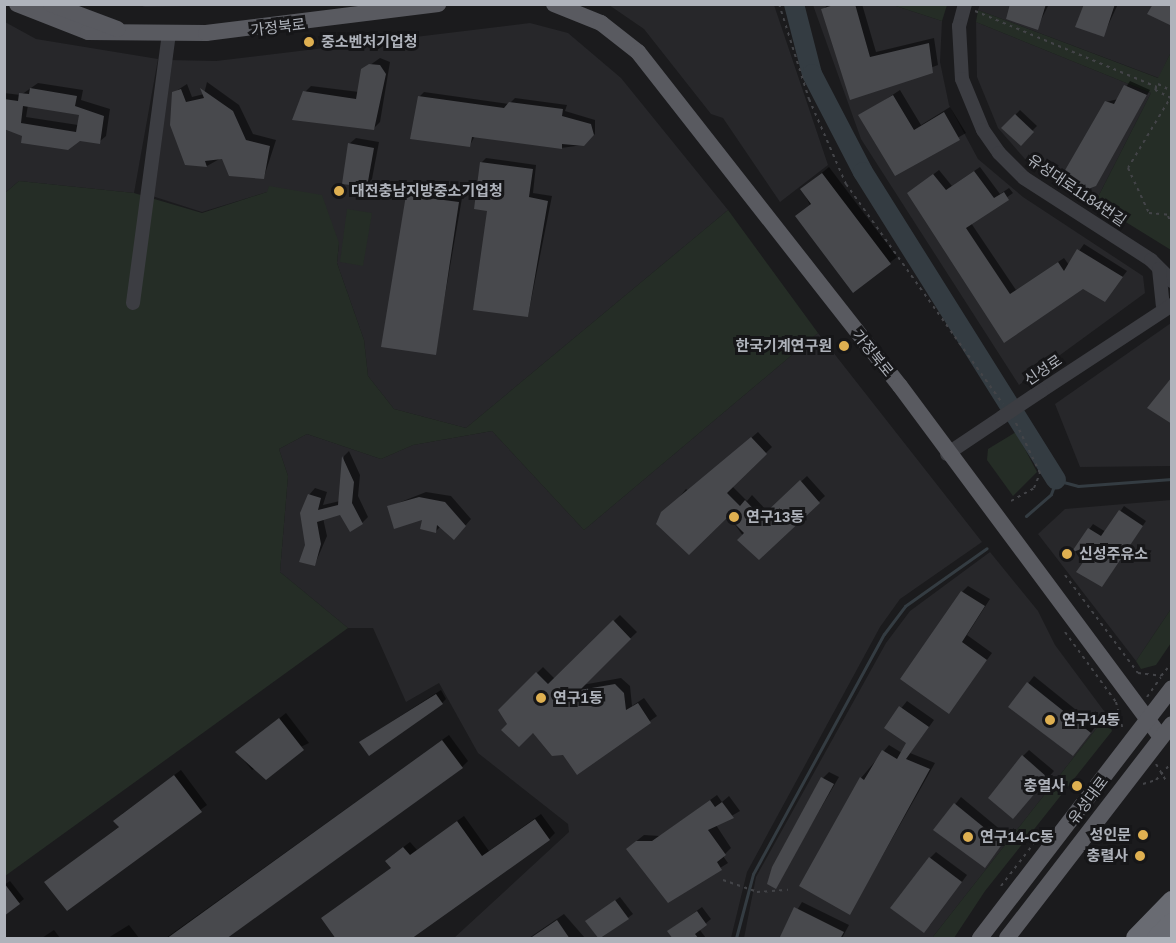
<!DOCTYPE html>
<meta charset="utf-8">
<style>
body{margin:0}
#map{position:relative;width:1176px;height:943px;overflow:hidden;background:#1b1b1d;font-family:Arial,"Noto Sans KR",sans-serif}
div>[style]{position:absolute}
[style*='--x']{left:calc(var(--x)*1px);top:calc(var(--y)*1px);width:calc(var(--w)*1px);rotate:calc(var(--a)*1deg)}
.built>*{inset:0;background:#27272a}
.green>*{inset:0;background:#252d26}
.shadow>*{inset:0;background:#0007}
.stream>*{height:3px;margin:-1.5px;padding:0 1.5px;transform-origin:1.5px;border-radius:1.5px;background:#343c42}
.river>*{height:20px;margin:-10px;padding:0 10px;transform-origin:10px;border-radius:10px;background:#343c42}
.building>*{inset:0;background:#48494d}
.path>*{height:2px;margin-top:-1px;transform-origin:0;background:repeating-linear-gradient(90deg,#434448 0 3px,transparent 0 7.5px)}
.minor>*{height:14px;margin:-7px;padding:0 7px;transform-origin:7px;border-radius:7px;background:#3c3d42}
.major>*{height:16px;margin:-8px;padding:0 8px;transform-origin:8px;border-radius:8px;background:#595a60}
.highway>*{height:20px;margin:-10px;padding:0 10px;transform-origin:10px;border-radius:10px;background:#696b72}
.minor-bridge>*{height:14px;margin:-7px;padding:0 7px;transform-origin:7px;border-radius:7px;background:#3c3d42}
.dots>*{width:16px;height:16px;translate:-50% -50%;box-sizing:border-box;border:3px solid #161618;border-radius:50%}
span{translate:-50% -50%;white-space:nowrap;text-align:center;line-height:1.15;-webkit-text-stroke:6px #161618;paint-order:stroke}
.street-label{font-size:15px;color:#afb3bb}
.poi-label{font-size:15px;color:#afb3bb;font-weight:700}
.left{translate:0 -50%;text-align:left}
.right{translate:-100% -50%;text-align:right}
.frame{position:absolute;inset:0;border:6px solid #afb3bb;pointer-events:none}
</style>
<div id="map">
<div class="built">
<div style="clip-path:polygon(980px 4px,1171px 5px,1171px 52px,1159px 78px,978px 10px)"></div>
<div style="clip-path:polygon(148px 5px,148px 4px,249px 5px,142px 7px)"></div>
<div style="clip-path:polygon(609px 5px,774px 5px,828px 165px,780px 202px,723px 118px,711px 114px,644px 29px)"></div>
<div style="clip-path:polygon(813px 5px,893px 5px,942px 21px,940px 62px,949px 105px,978px 159px,1023px 197px,1143px 276px,1145px 293px,1019px 385px,861px 139px)"></div>
<div style="clip-path:polygon(5px 22px,36px 39px,158px 59px,134px 193px,19px 181px,5px 193px)"></div>
<div style="clip-path:polygon(976px 22px,1151px 93px,1095px 203px,1031px 166px,998px 128px,977px 77px)"></div>
<div style="clip-path:polygon(530px 23px,568px 33px,621px 78px,728px 210px,466px 428px,394px 409px,368px 376px,364px 340px,337px 263px,339px 243px,267px 192px,202px 212px,149px 195px,167px 60px,216px 61px)"></div>
<div style="clip-path:polygon(1171px 323px,1171px 466px,1080px 467px,1055px 404px)"></div>
<div style="clip-path:polygon(818px 333px,982px 542px,900px 599px,880px 627px,747px 872px,731px 938px,454px 938px,569px 832px,568px 824px,478px 753px,439px 683px,406px 702px,373px 628px,348px 628px,280px 572px,288px 476px,279px 449px,307px 434px,381px 459px,413px 445px,492px 431px,584px 530px)"></div>
<div style="clip-path:polygon(1171px 500px,1171px 609px,1136px 661px,1038px 534px,1065px 509px)"></div>
<div style="clip-path:polygon(990px 552px,1038px 611px,1055px 645px,1107px 715px,932px 938px,744px 938px,756px 877px,886px 643px,910px 611px)"></div>
</div>
<div class="green">
<div style="clip-path:polygon(893px 5px,947px 5px,942px 21px)"></div>
<div style="clip-path:polygon(978px 10px,1158px 78px,1171px 52px,1171px 250px,1095px 203px,1151px 93px,976px 22px)"></div>
<div style="clip-path:polygon(19px 181px,134px 193px,202px 213px,267px 192px,269px 186px,322px 195px,339px 243px,337px 263px,364px 340px,368px 376px,394px 409px,466px 428px,728px 210px,818px 333px,584px 530px,492px 431px,413px 445px,381px 459px,307px 434px,279px 449px,288px 476px,280px 572px,348px 628px,5px 876px,5px 193px)"></div>
<div style="clip-path:polygon(347px 209px,372px 213px,363px 266px,340px 262px)"></div>
<div style="clip-path:polygon(1016px 432px,1037px 472px,1013px 496px,987px 460px,988px 449px)"></div>
<div style="clip-path:polygon(1171px 609px,1171px 643px,1156px 665px,1141px 669px,1136px 661px)"></div>
<div style="clip-path:polygon(1107px 715px,1112px 731px,985px 891px,954px 938px,932px 938px)"></div>
</div>
<div class="shadow">
<div style="clip-path:polygon(828px 4px,862px 4px,876px 52px,934px 38px,938px 65px,851px 98px,823px 10px)"></div>
<div style="clip-path:polygon(1012px 4px,1049px 4px,1037px 28px)"></div>
<div style="clip-path:polygon(1085px 4px,1118px 4px,1103px 36px)"></div>
<div style="clip-path:polygon(380px 58px,390px 62px,380px 122px,373px 129px,305px 92px,311px 86px,359px 92px,363px 70px)"></div>
<div style="clip-path:polygon(1130px 81px,1150px 90px,1095px 184px,1106px 102px,1118px 99px)"></div>
<div style="clip-path:polygon(207px 82px,239px 105px,253px 134px,276px 140px,264px 177px,223px 157px,207px 166px,186px 163px,173px 93px,187px 84px,192px 97px,204px 94px)"></div>
<div style="clip-path:polygon(evenodd,38px 83px,83px 90px,81px 100px,110px 109px,106px 136px,99px 142px,4px 127px,4px 93px,21px 95px,38px 83px,28px 105px,80px 113px,78px 125px,26px 117px,28px 105px)"></div>
<div style="clip-path:polygon(900px 90px,921px 125px,950px 107px,966px 133px,895px 174px,860px 116px)"></div>
<div style="clip-path:polygon(424px 92px,509px 104px,515px 98px,567px 105px,565px 111px,595px 120px,595px 134px,583px 145px,561px 148px,475px 136px,470px 145px,419px 97px)"></div>
<div style="clip-path:polygon(1020px 110px,1037px 126px,1020px 143px,1003px 128px)"></div>
<div style="clip-path:polygon(356px 138px,379px 142px,372px 179px,366px 186px,349px 144px)"></div>
<div style="clip-path:polygon(486px 158px,536px 165px,533px 193px,552px 196px,528px 316px,489px 209px,481px 163px)"></div>
<div style="clip-path:polygon(829px 167px,897px 257px,853px 291px,802px 189px)"></div>
<div style="clip-path:polygon(980px 167px,1000px 194px,1009px 188px,1013px 193px,971px 223px,1016px 290px,1064px 258px,1069px 265px,1084px 244px,1127px 271px,1105px 300px,1083px 287px,1004px 340px,909px 193px,939px 170px,952px 186px)"></div>
<div style="clip-path:polygon(412px 191px,462px 198px,435px 353px,407px 196px)"></div>
<div style="clip-path:polygon(758px 432px,772px 447px,732px 486px,747px 501px,752px 495px,768px 512px,807px 476px,825px 496px,759px 558px,728px 515px,658px 524px,686px 489px,690px 492px)"></div>
<div style="clip-path:polygon(349px 451px,360px 475px,358px 496px,368px 517px,362px 523px,341px 513px,323px 518px,327px 536px,315px 564px,307px 545px,309px 495px,315px 488px,327px 492px,323px 505px,340px 501px,344px 456px)"></div>
<div style="clip-path:polygon(426px 492px,451px 496px,471px 519px,460px 532px,441px 526px,435px 532px,424px 518px,388px 507px)"></div>
<div style="clip-path:polygon(1124px 506px,1146px 521px,1102px 586px,1088px 558px,1075px 549px,1093px 524px,1106px 532px)"></div>
<div style="clip-path:polygon(968px 586px,990px 599px,967px 635px,992px 653px,949px 712px,962px 592px)"></div>
<div style="clip-path:polygon(620px 615px,637px 632px,582px 685px,621px 678px,630px 686px,632px 706px,644px 698px,657px 716px,577px 773px,563px 753px,533px 731px,509px 724px,500px 710px,543px 667px,555px 679px)"></div>
<div style="clip-path:polygon(1034px 676px,1096px 726px,1079px 748px,1010px 707px)"></div>
<div style="clip-path:polygon(441px 690px,446px 699px,442px 703px,366px 738px)"></div>
<div style="clip-path:polygon(907px 701px,934px 720px,910px 753px,935px 763px,850px 913px,861px 778px,889px 745px,902px 753px,908px 743px,886px 727px)"></div>
<div style="clip-path:polygon(286px 713px,309px 743px,252px 770px,237px 752px)"></div>
<div style="clip-path:polygon(449px 735px,468px 761px,462px 767px,223px 938px,166px 938px)"></div>
<div style="clip-path:polygon(1029px 750px,1054px 771px,1019px 811px,1023px 756px)"></div>
<div style="clip-path:polygon(181px 770px,207px 805px,67px 908px,46px 882px,120px 826px,122px 814px)"></div>
<div style="clip-path:polygon(829px 772px,839px 777px,775px 887px,823px 778px)"></div>
<div style="clip-path:polygon(717px 795px,722px 802px,729px 796px,740px 811px,716px 825px,731px 848px,723px 856px,728px 863px,668px 901px,634px 843px,644px 835px,660px 836px)"></div>
<div style="clip-path:polygon(961px 797px,1008px 836px,985px 866px,935px 830px)"></div>
<div style="clip-path:polygon(541px 814px,555px 833px,549px 839px,409px 938px,393px 855px,410px 842px,417px 850px,464px 816px,489px 851px)"></div>
<div style="clip-path:polygon(936px 852px,967px 875px,930px 925px,930px 858px)"></div>
<div style="clip-path:polygon(10px 881px,24px 899px,19px 903px,4px 885px)"></div>
<div style="clip-path:polygon(620px 897px,633px 914px,601px 938px,587px 921px)"></div>
<div style="clip-path:polygon(802px 902px,849px 925px,842px 938px,780px 938px)"></div>
<div style="clip-path:polygon(702px 907px,711px 919px,699px 929px,706px 938px,675px 938px,674px 927px)"></div>
<div style="clip-path:polygon(564px 914px,585px 938px,529px 938px)"></div>
<div style="clip-path:polygon(129px 925px,139px 938px,108px 938px)"></div>
<div style="clip-path:polygon(54px 930px,60px 938px,42px 938px)"></div>
</div>
<div class="stream">
<div style="--x:1026;--y:516;--w:33;--a:-41"></div>
<div style="--x:1051;--y:494;--w:15;--a:-70"></div>
<div style="--x:1056;--y:480;--w:23;--a:15"></div>
<div style="--x:1078;--y:486;--w:94;--a:-4.3"></div>
<div style="--x:736;--y:938;--w:66;--a:-75.1"></div>
<div style="--x:753;--y:874;--w:273;--a:-61.4"></div>
<div style="--x:884;--y:634;--w:35;--a:-53"></div>
<div style="--x:905;--y:606;--w:100;--a:-35.3"></div>
</div>
<div class="river">
<div style="--x:794;--y:4;--w:72;--a:75.6"></div>
<div style="--x:812;--y:74;--w:110;--a:62.5"></div>
<div style="--x:863;--y:172;--w:363;--a:57.9"></div>
</div>
<div class="building">
<div style="clip-path:polygon(837px 4px,855px 4px,870px 57px,929px 43px,933px 73px,850px 100px,821px 9px)"></div>
<div style="clip-path:polygon(1010px 4px,1046px 4px,1038px 30px,1006px 19px)"></div>
<div style="clip-path:polygon(1084px 4px,1115px 4px,1104px 37px,1075px 27px)"></div>
<div style="clip-path:polygon(1153px 4px,1172px 4px,1172px 26px,1147px 14px)"></div>
<div style="clip-path:polygon(369px 64px,380px 65px,386px 74px,374px 130px,292px 120px,303px 91px,356px 99px,361px 69px)"></div>
<div style="clip-path:polygon(1124px 85px,1147px 95px,1096px 186px,1080px 192px,1064px 172px,1105px 101px,1114px 104px)"></div>
<div style="clip-path:polygon(evenodd,30px 88px,77px 96px,75px 106px,104px 116px,100px 144px,80px 141px,68px 150px,21px 143px,22px 136px,4px 129px,4px 99px,18px 101px,19px 93px,29px 94px,30px 88px,23px 106px,79px 115px,76px 132px,21px 123px,23px 106px)"></div>
<div style="clip-path:polygon(200px 88px,233px 111px,246px 140px,270px 146px,264px 179px,229px 176px,222px 159px,205px 161px,207px 167px,185px 165px,170px 125px,172px 92px,181px 89px,186px 102px,204px 98px)"></div>
<div style="clip-path:polygon(893px 95px,914px 130px,944px 112px,960px 140px,895px 176px,858px 115px)"></div>
<div style="clip-path:polygon(418px 96px,504px 108px,509px 102px,563px 109px,562px 116px,591px 124px,594px 135px,584px 146px,562px 144px,562px 149px,472px 137px,470px 147px,410px 139px)"></div>
<div style="clip-path:polygon(1015px 114px,1034px 132px,1021px 146px,1001px 128px)"></div>
<div style="clip-path:polygon(348px 143px,374px 148px,367px 187px,342px 184px)"></div>
<div style="clip-path:polygon(480px 162px,533px 169px,529px 197px,548px 201px,528px 317px,473px 310px,487px 211px,474px 209px)"></div>
<div style="clip-path:polygon(974px 171px,994px 198px,1004px 192px,1009px 200px,966px 228px,1010px 294px,1058px 262px,1064px 271px,1077px 249px,1123px 277px,1105px 302px,1083px 289px,1004px 343px,907px 193px,933px 174px,946px 190px)"></div>
<div style="clip-path:polygon(822px 173px,891px 264px,853px 293px,795px 216px,811px 204px,800px 189px)"></div>
<div style="clip-path:polygon(406px 195px,459px 202px,436px 355px,381px 347px)"></div>
<div style="clip-path:polygon(1172px 377px,1172px 424px,1147px 408px)"></div>
<div style="clip-path:polygon(751px 437px,767px 454px,727px 493px,740px 506px,745px 500px,761px 517px,800px 480px,820px 503px,759px 560px,737px 540px,744px 533px,728px 517px,689px 555px,656px 524px,661px 512px)"></div>
<div style="clip-path:polygon(342px 456px,354px 482px,352px 503px,363px 524px,350px 532px,340px 515px,317px 522px,321px 544px,315px 566px,299px 562px,305px 545px,300px 513px,308px 494px,321px 498px,318px 510px,338px 505px)"></div>
<div style="clip-path:polygon(419px 497px,445px 502px,466px 526px,454px 540px,437px 525px,436px 533px,420px 529px,422px 520px,394px 529px,387px 506px)"></div>
<div style="clip-path:polygon(1119px 510px,1143px 526px,1102px 587px,1076px 572px,1086px 558px,1073px 550px,1088px 528px,1101px 536px)"></div>
<div style="clip-path:polygon(961px 591px,985px 606px,962px 642px,987px 660px,949px 714px,900px 679px)"></div>
<div style="clip-path:polygon(613px 620px,631px 639px,580px 690px,615px 684px,624px 693px,626px 710px,638px 703px,651px 723px,577px 775px,563px 755px,552px 756px,533px 733px,519px 747px,501px 730px,507px 724px,498px 710px,536px 672px,548px 684px)"></div>
<div style="clip-path:polygon(1027px 682px,1091px 733px,1073px 756px,1008px 707px)"></div>
<div style="clip-path:polygon(436px 694px,443px 704px,369px 756px,359px 742px)"></div>
<div style="clip-path:polygon(899px 706px,929px 727px,906px 759px,930px 769px,850px 915px,799px 886px,860px 777px,864px 780px,882px 750px,897px 759px,906px 743px,884px 728px)"></div>
<div style="clip-path:polygon(279px 718px,304px 750px,266px 780px,235px 752px)"></div>
<div style="clip-path:polygon(442px 740px,463px 768px,226px 939px,166px 939px)"></div>
<div style="clip-path:polygon(1022px 755px,1048px 778px,1013px 819px,988px 798px)"></div>
<div style="clip-path:polygon(174px 775px,202px 812px,67px 911px,44px 882px,119px 827px,113px 821px)"></div>
<div style="clip-path:polygon(821px 777px,834px 784px,776px 889px,767px 884px,772px 867px)"></div>
<div style="clip-path:polygon(710px 800px,715px 807px,722px 802px,734px 818px,708px 830px,726px 855px,717px 862px,722px 870px,668px 903px,626px 849px,636px 841px,652px 841px)"></div>
<div style="clip-path:polygon(954px 803px,1003px 843px,985px 868px,933px 830px)"></div>
<div style="clip-path:polygon(535px 819px,550px 840px,411px 939px,336px 939px,321px 918px,391px 868px,385px 861px,403px 847px,410px 855px,457px 821px,482px 856px)"></div>
<div style="clip-path:polygon(929px 857px,962px 882px,924px 933px,890px 908px)"></div>
<div style="clip-path:polygon(4px 883px,20px 904px,4px 916px)"></div>
<div style="clip-path:polygon(615px 900px,629px 919px,599px 939px,585px 921px)"></div>
<div style="clip-path:polygon(794px 907px,844px 932px,840px 939px,779px 939px)"></div>
<div style="clip-path:polygon(697px 911px,707px 925px,695px 934px,699px 939px,673px 939px,667px 931px)"></div>
<div style="clip-path:polygon(557px 920px,570px 939px,529px 939px)"></div>
</div>
<div class="path">
<div style="--x:779;--y:4;--w:100;--a:72.5"></div>
<div style="--x:809;--y:99;--w:93;--a:66.5"></div>
<div style="--x:846;--y:184;--w:270;--a:54.5"></div>
<div style="--x:975;--y:11;--w:197;--a:22.7"></div>
<div style="--x:1172;--y:95;--w:85;--a:121.1"></div>
<div style="--x:1128;--y:168;--w:50;--a:65"></div>
<div style="--x:1149;--y:213;--w:23;--a:5"></div>
<div style="--x:1171;--y:98;--w:18;--a:-153"></div>
<div style="--x:1155;--y:90;--w:7;--a:-63"></div>
<div style="--x:1158;--y:84;--w:16;--a:27"></div>
<div style="--x:1168;--y:216;--w:10;--a:66"></div>
<div style="--x:1011;--y:501;--w:26;--a:-29"></div>
<div style="--x:1034;--y:488;--w:16;--a:-68"></div>
<div style="--x:1040;--y:473;--w:58;--a:-115.7"></div>
<div style="--x:1065;--y:575;--w:122;--a:53.3"></div>
<div style="--x:1138;--y:673;--w:23;--a:7"></div>
<div style="--x:1161;--y:676;--w:17;--a:-50"></div>
<div style="--x:1065;--y:632;--w:87;--a:53.9"></div>
<div style="--x:1116;--y:702;--w:29;--a:76"></div>
<div style="--x:1147;--y:697;--w:24;--a:-55"></div>
<div style="--x:1156;--y:764;--w:21;--a:59"></div>
<div style="--x:1143;--y:784;--w:14;--a:-17"></div>
<div style="--x:1156;--y:780;--w:24;--a:-48"></div>
<div style="--x:723;--y:880;--w:36;--a:19"></div>
<div style="--x:757;--y:892;--w:31;--a:-4"></div>
<div style="--x:1001;--y:886;--w:61;--a:-52.4"></div>
</div>
<div class="minor">
<div style="--x:965;--y:4;--w:23;--a:105"></div>
<div style="--x:959;--y:26;--w:53;--a:86.8"></div>
<div style="--x:962;--y:79;--w:55;--a:67.6"></div>
<div style="--x:983;--y:130;--w:28;--a:55"></div>
<div style="--x:999;--y:153;--w:35;--a:45"></div>
<div style="--x:1024;--y:178;--w:151;--a:32.8"></div>
<div style="--x:1151;--y:260;--w:30;--a:45"></div>
<div style="--x:1159;--y:269;--w:36;--a:84"></div>
<div style="--x:133;--y:303;--w:272;--a:-82.4"></div>
<div style="--x:1041;--y:391;--w:157;--a:-33.3"></div>
<div style="--x:947;--y:454;--w:66;--a:-33.9"></div>
</div>
<div class="major">
<div style="--x:17;--y:4;--w:76;--a:21.5"></div>
<div style="--x:88;--y:32;--w:118;--a:0.5"></div>
<div style="--x:206;--y:33;--w:234;--a:-7.1"></div>
<div style="--x:51;--y:4;--w:71;--a:20.7"></div>
<div style="--x:554;--y:4;--w:51;--a:22"></div>
<div style="--x:601;--y:23;--w:47;--a:38.1"></div>
<div style="--x:638;--y:52;--w:424;--a:51.9"></div>
<div style="--x:900;--y:386;--w:436;--a:53.4"></div>
<div style="--x:980;--y:938;--w:315;--a:-52.5"></div>
<div style="--x:1007;--y:938;--w:270;--a:-52.4"></div>
</div>
<div class="highway">
<div style="--x:1136;--y:938;--w:52;--a:-45.8"></div>
<div style="--x:1157;--y:938;--w:21;--a:-45"></div>
</div>
<div class="minor-bridge">
<div style="--x:1002;--y:417;--w:47;--a:-33.7"></div>
</div>
<div class="dots">
<div style="left:309px;top:42px;background:#dfb051"></div>
<div style="left:339px;top:191px;background:#dfb051"></div>
<div style="left:844px;top:346px;background:#dfb051"></div>
<div style="left:734px;top:517px;background:#dfb051"></div>
<div style="left:1067px;top:554px;background:#dfb051"></div>
<div style="left:541px;top:698px;background:#dfb051"></div>
<div style="left:1050px;top:720px;background:#dfb051"></div>
<div style="left:1077px;top:786px;background:#dfb051"></div>
<div style="left:1143px;top:835px;background:#dfb051"></div>
<div style="left:968px;top:837px;background:#dfb051"></div>
<div style="left:1140px;top:856px;background:#dfb051"></div>
</div>
<div class="street-label">
<span style="left:278px;top:27px;rotate:-7deg">가정북로</span>
<span style="left:1077px;top:190px;rotate:34deg">유성대로1184번길</span>
<span style="left:873px;top:353px;rotate:51deg">가정북로</span>
<span style="left:1043px;top:370px;rotate:-34deg">신성로</span>
<span style="left:1088px;top:800px;rotate:-53deg">유성대로</span>
</div>
<div class="poi-label">
<span class="left" style="left:321px;top:42px">중소벤처기업청</span>
<span class="left" style="left:351px;top:191px">대전충남지방중소기업청</span>
<span class="right" style="left:832px;top:346px">한국기계연구원</span>
<span class="left" style="left:746px;top:517px">연구13동</span>
<span class="left" style="left:1079px;top:554px">신성주유소</span>
<span class="left" style="left:553px;top:698px">연구1동</span>
<span class="left" style="left:1062px;top:720px">연구14동</span>
<span class="right" style="left:1065px;top:786px">충열사</span>
<span class="right" style="left:1131px;top:835px">성인문</span>
<span class="left" style="left:980px;top:837px">연구14-C동</span>
<span class="right" style="left:1128px;top:856px">충렬사</span>
</div>
<div class="frame"></div>
</div>
